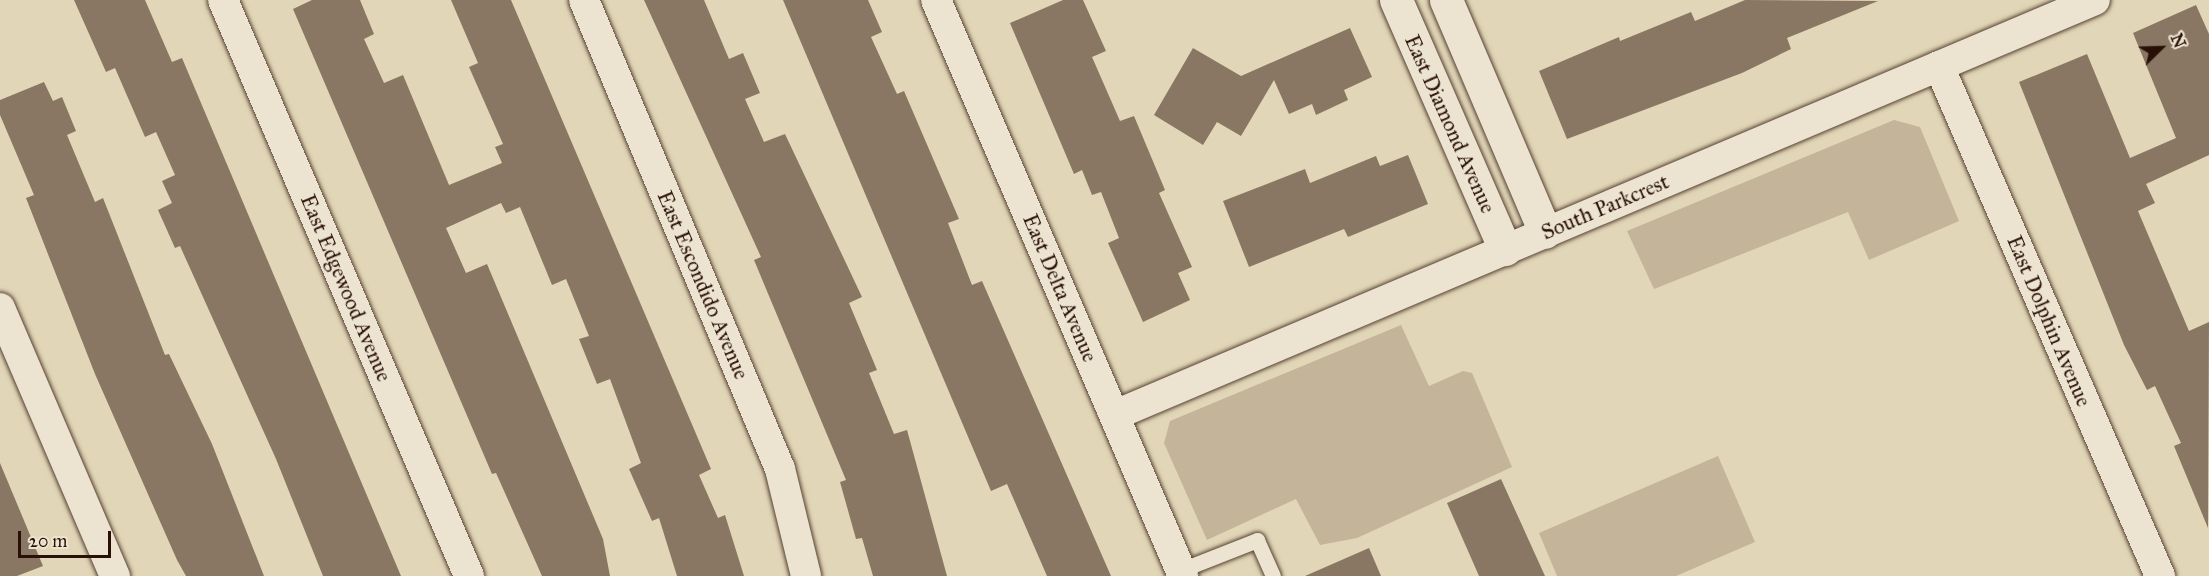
<!DOCTYPE html>
<style>
body{margin:0}
#map{position:relative;width:2209px;height:576px;overflow:hidden;background:#e2d6b8;font-family:"IM FELL Great Primer",serif}
div>[style]{position:absolute}
[style*='--x']{left:calc(var(--x)*1px);top:calc(var(--y)*1px);width:calc(var(--w)*1px);rotate:calc(var(--a)*1deg)}
.green>*{inset:0;background:#c3b49a}
.building>*{inset:0;background:#897763}
.roads{filter:drop-shadow(0 0 2px #574232) drop-shadow(0 0 2px #574232)}
.service>*{height:15px;margin:-7.5px;padding:0 7.5px;transform-origin:7.5px;border-radius:7.5px;background:#ece4d1}
.minor>*{height:30px;margin:-15px;padding:0 15px;transform-origin:15px;border-radius:15px;background:#ece4d1}
.tertiary>*{height:33px;margin:-16.5px;padding:0 16.5px;transform-origin:16.5px;border-radius:16.5px;background:#ece4d1}
span{translate:-50% -50%;white-space:nowrap;text-align:center;line-height:1.15;-webkit-text-stroke:5px #ece4d1;paint-order:stroke}
.street-label{font-size:21px;color:#291006}
.north{position:absolute;left:2131px;top:18px;width:60px;height:60px;-webkit-text-stroke:4px #ece4d1;paint-order:stroke;rotate:67deg;font-size:16px;font-weight:700;line-height:24px;text-align:center;color:#291006}
.north::after{content:'';display:block;margin:auto;width:21px;height:27px;background:#291006;clip-path:polygon(50% 0,100% 100%,50% 72%,0 100%)}
.scale{position:absolute;left:18px;top:531px;width:93px;height:27px;box-sizing:border-box;border:3px solid #291006;border-top:0;padding-left:8px;font-size:18px;line-height:21px;white-space:nowrap;color:#291006;-webkit-text-stroke:4px #ece4d1;paint-order:stroke}
</style>
<div id="map">
<div class="green">
<div style="clip-path:polygon(1894px 120px,1920px 127px,1959px 221px,1869px 260px,1848px 212px,1654px 289px,1627px 231px)"></div>
<div style="clip-path:polygon(1401px 325px,1429px 386px,1463px 371px,1472px 373px,1512px 467px,1357px 538px,1320px 545px,1296px 499px,1207px 540px,1164px 443px,1170px 421px)"></div>
<div style="clip-path:polygon(1718px 456px,1755px 542px,1676px 576px,1557px 576px,1539px 533px)"></div>
</div>
<div class="building">
<div style="clip-path:polygon(74px 0,145px 0,172px 62px,182px 58px,401px 576px,323px 576px,276px 459px,180px 246px,175px 248px,158px 210px,172px 203px,162px 181px,175px 175px,156px 132px,145px 137px,115px 68px,106px 72px)"></div>
<div style="clip-path:polygon(312px 0,360px 0,374px 34px,364px 39px,384px 83px,403px 75px,449px 185px,502px 163px,495px 147px,503px 144px,469px 67px,478px 63px,451px 0,511px 0,711px 469px,699px 475px,718px 518px,725px 515px,744px 576px,677px 576px,659px 518px,652px 521px,629px 469px,641px 463px,610px 379px,597px 384px,579px 339px,589px 336px,566px 279px,552px 285px,520px 207px,506px 213px,501px 203px,446px 228px,466px 273px,487px 264px,603px 539px,610px 576px,542px 576px,496px 473px,492px 474px,293px 9px)"></div>
<div style="clip-path:polygon(644px 0,704px 0,729px 59px,743px 53px,760px 93px,745px 99px,764px 142px,785px 134px,862px 297px,849px 303px,877px 370px,869px 373px,894px 434px,907px 430px,947px 576px,873px 576px,862px 538px,856px 539px,840px 482px,846px 480px,754px 260px,761px 257px)"></div>
<div style="clip-path:polygon(783px 0,868px 0,882px 32px,871px 37px,897px 94px,904px 91px,959px 219px,948px 223px,972px 285px,982px 281px,1111px 576px,1047px 576px,1007px 484px,991px 491px)"></div>
<div style="clip-path:polygon(1063px 0,1083px 0,1106px 51px,1092px 57px,1120px 121px,1134px 116px,1165px 190px,1159px 193px,1192px 267px,1178px 273px,1190px 300px,1143px 322px,1108px 243px,1119px 238px,1101px 192px,1092px 195px,1082px 170px,1074px 174px,1010px 23px)"></div>
<div style="clip-path:polygon(1745px 0,1878px 1px,1787px 38px,1791px 49px,1742px 73px,1567px 139px,1539px 71px,1619px 37px,1620px 41px,1691px 12px,1695px 21px)"></div>
<div style="clip-path:polygon(2196px 5px,2209px 34px,2209px 155px,2146px 184px,2155px 203px,2138px 211px,2189px 331px,2209px 322px,2208px 528px,2174px 446px,2181px 443px,2155px 386px,2147px 390px,2124px 345px,2019px 82px,2087px 54px,2130px 158px,2176px 138px,2133px 33px)"></div>
<div style="clip-path:polygon(1350px 28px,1372px 77px,1344px 90px,1348px 100px,1316px 115px,1312px 104px,1289px 114px,1274px 80px,1241px 136px,1217px 122px,1203px 145px,1154px 115px,1193px 48px,1241px 76px)"></div>
<div style="clip-path:polygon(44px 82px,53px 101px,62px 97px,76px 131px,67px 135px,95px 202px,103px 198px,165px 355px,169px 354px,212px 444px,264px 576px,186px 576px,177px 560px,95px 374px,26px 198px,34px 195px,0 115px,0 100px)"></div>
<div style="clip-path:polygon(1408px 155px,1428px 204px,1348px 237px,1344px 229px,1249px 267px,1223px 201px,1305px 169px,1310px 183px,1376px 156px,1380px 166px)"></div>
<div style="clip-path:polygon(0 463px,43px 566px,17px 576px,0 576px)"></div>
<div style="clip-path:polygon(1501px 479px,1545px 576px,1479px 576px,1447px 503px)"></div>
<div style="clip-path:polygon(1369px 548px,1381px 576px,1305px 576px)"></div>
</div>
<div class="roads">
<div class="service">
<div style="--x:1181;--y:570;--w:82;--a:-21.5"></div>
<div style="--x:1257;--y:540;--w:39;--a:66"></div>
</div>
<div class="minor">
<div style="--x:223;--y:0;--w:626;--a:66.87"></div>
<div style="--x:584;--y:0;--w:508;--a:67.32"></div>
<div style="--x:780;--y:469;--w:110;--a:76.3"></div>
<div style="--x:936;--y:0;--w:627;--a:66.79"></div>
<div style="--x:1939;--y:66;--w:556;--a:66.57"></div>
<div style="--x:0;--y:308;--w:292;--a:66.8"></div>
<div style="--x:1115;--y:415;--w:1064;--a:-22.95"></div>
</div>
<div class="tertiary">
<div style="--x:1396;--y:0;--w:272;--a:66.4"></div>
<div style="--x:1446;--y:0;--w:252;--a:66.9"></div>
</div>
</div>
<div class="street-label">
<span style="left:1450px;top:124px;rotate:66deg">East Diamond Avenue</span>
<span style="left:1605px;top:207px;rotate:-23deg">South Parkcrest</span>
<span style="left:703px;top:285px;rotate:67deg">East Escondido Avenue</span>
<span style="left:346px;top:288px;rotate:67deg">East Edgewood Avenue</span>
<span style="left:1060px;top:288px;rotate:67deg">East Delta Avenue</span>
<span style="left:2049px;top:321px;rotate:67deg">East Dolphin Avenue</span>
</div>
<div class="north">N</div>
<div class="scale">20 m</div>
</div>
